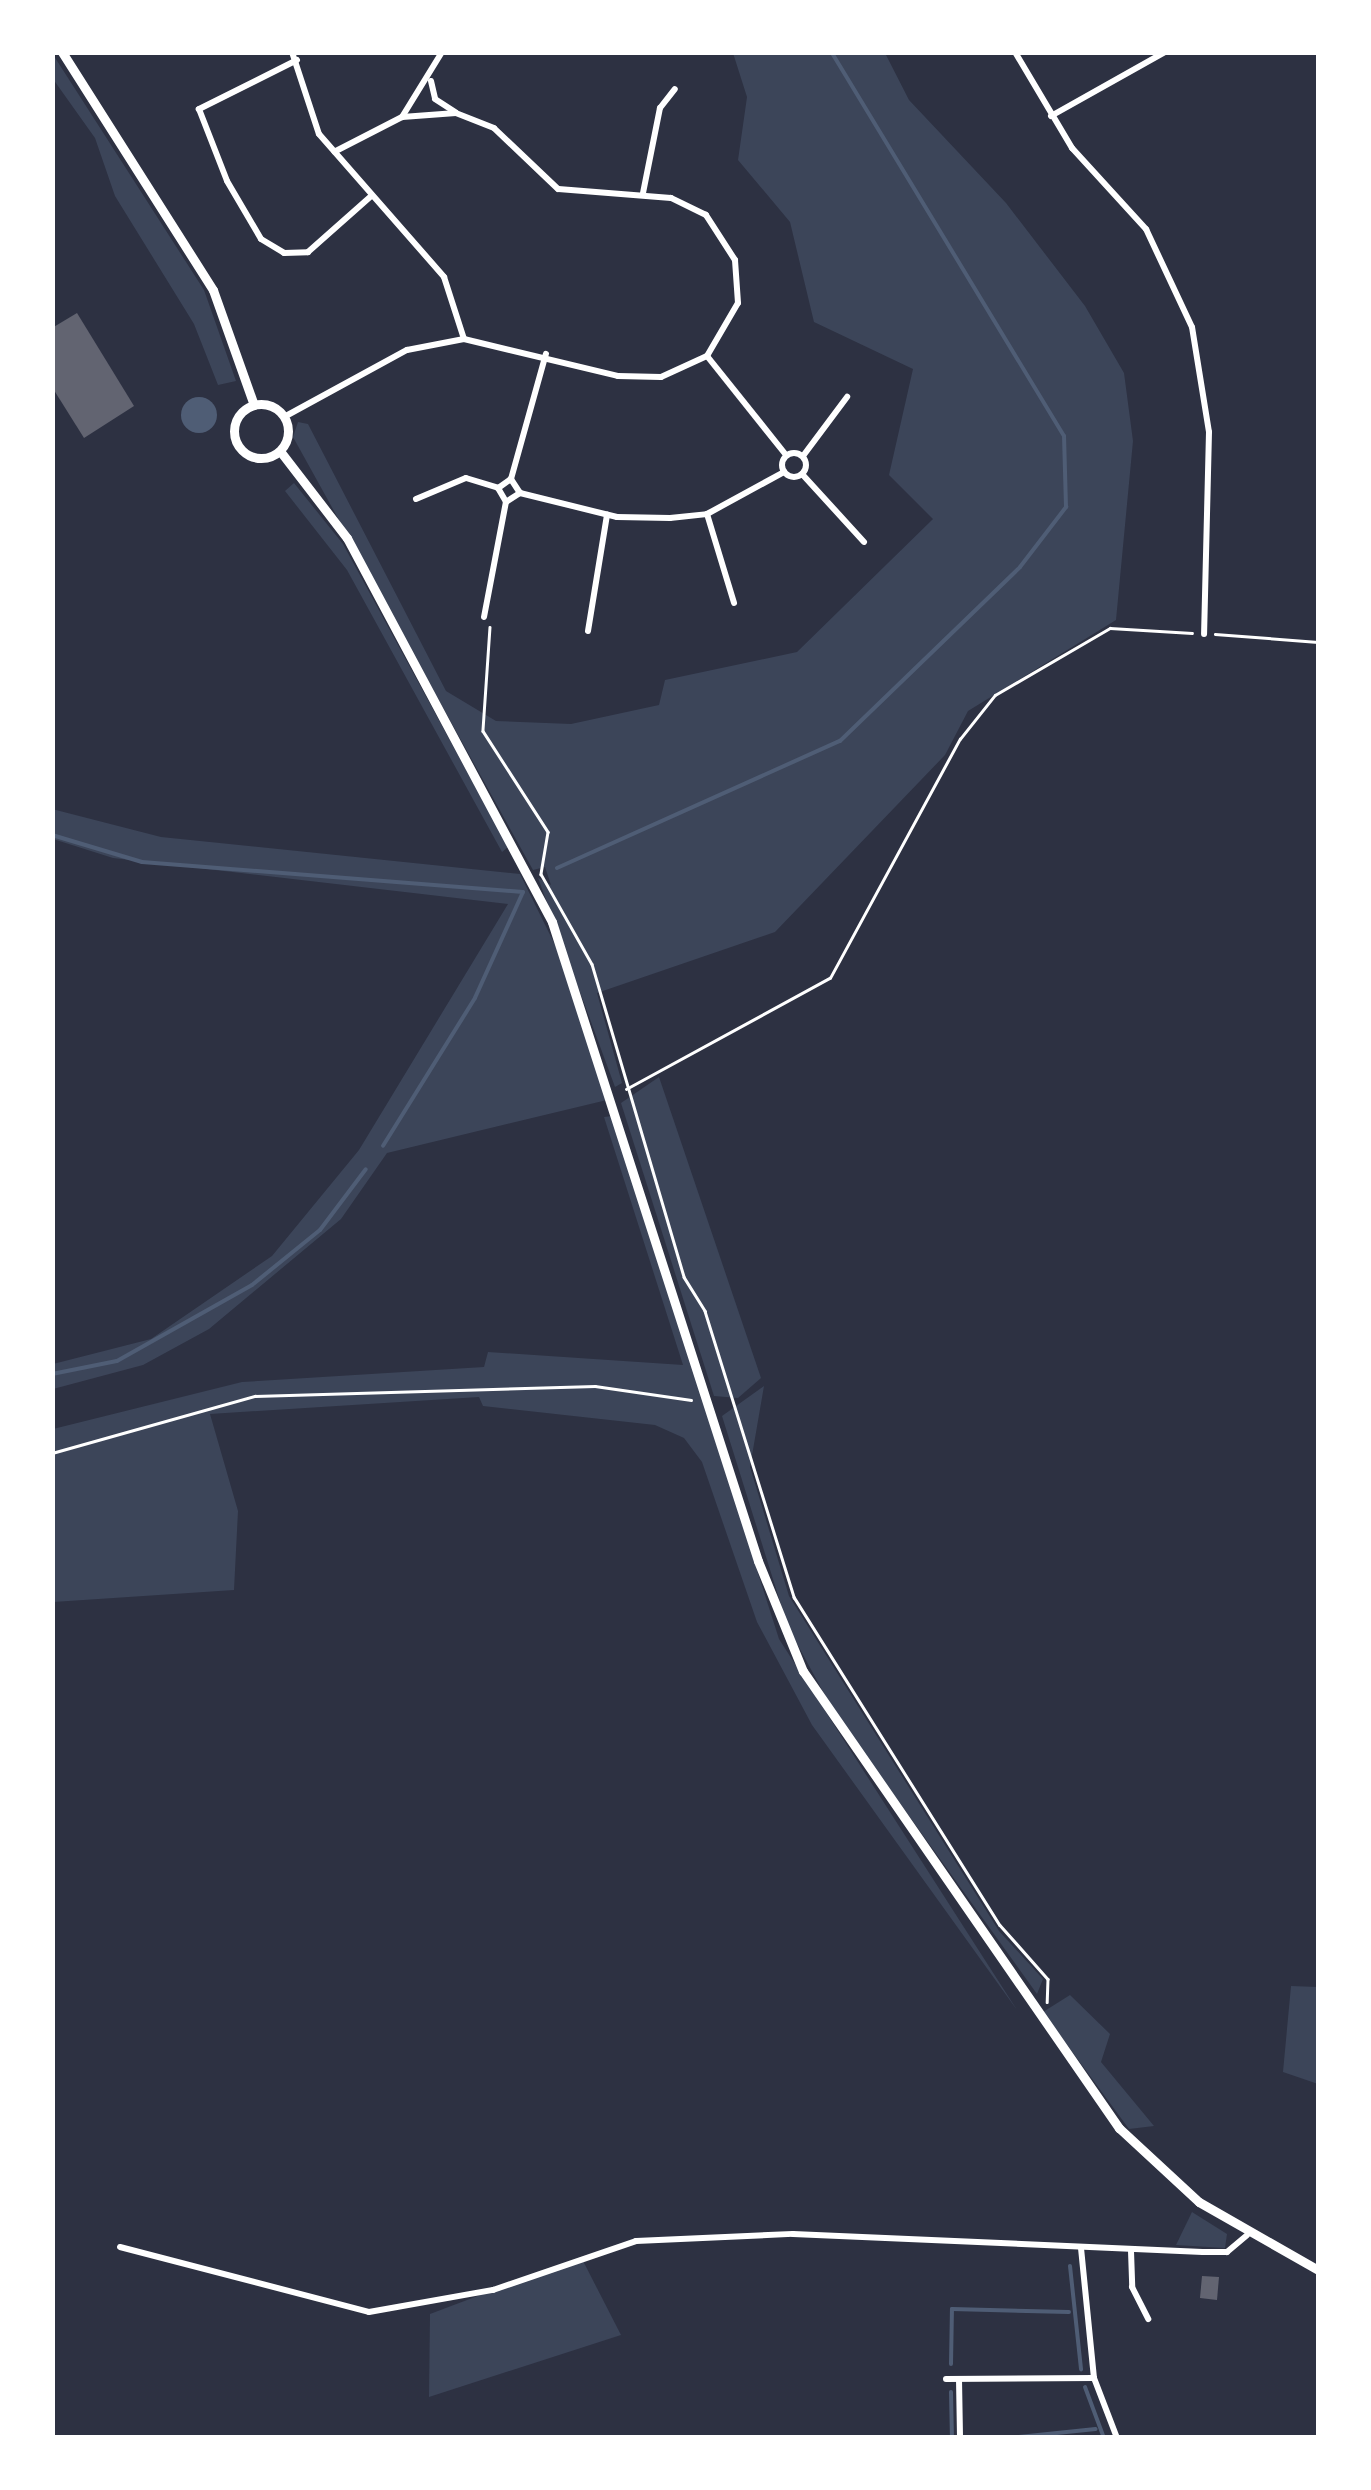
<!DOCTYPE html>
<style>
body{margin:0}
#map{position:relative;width:1371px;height:2490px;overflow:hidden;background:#2d3142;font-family:Quicksand,sans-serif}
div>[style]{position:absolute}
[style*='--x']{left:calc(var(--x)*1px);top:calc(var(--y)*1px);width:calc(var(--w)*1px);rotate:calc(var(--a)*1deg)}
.green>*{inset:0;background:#3c4559}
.water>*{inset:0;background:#4f5d75}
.round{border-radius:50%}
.stream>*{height:4px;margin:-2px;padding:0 2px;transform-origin:2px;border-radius:2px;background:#4f5d75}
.building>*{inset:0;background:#626471}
.path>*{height:2.5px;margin:-1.25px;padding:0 1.25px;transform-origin:1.25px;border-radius:1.25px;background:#fff}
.minor>*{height:6px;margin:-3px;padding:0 3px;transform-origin:3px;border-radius:3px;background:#fff}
.minor>.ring{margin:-3px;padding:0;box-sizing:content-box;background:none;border:6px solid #fff;border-radius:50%}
.tertiary>*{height:9px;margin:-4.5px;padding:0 4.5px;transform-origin:4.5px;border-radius:4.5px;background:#fff}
.tertiary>.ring{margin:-4.5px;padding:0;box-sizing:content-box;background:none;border:9px solid #fff;border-radius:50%}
span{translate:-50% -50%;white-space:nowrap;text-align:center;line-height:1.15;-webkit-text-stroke:10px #fff;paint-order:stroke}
.frame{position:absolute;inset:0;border:55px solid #fff;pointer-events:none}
</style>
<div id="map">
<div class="green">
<div style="clip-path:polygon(52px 53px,204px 290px,236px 381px,218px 385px,194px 324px,115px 196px,95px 138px,53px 79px)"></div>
<div style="clip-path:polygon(733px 53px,885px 53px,909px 100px,1006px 203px,1085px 306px,1124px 373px,1133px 441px,1116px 620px,968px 711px,945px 755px,775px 932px,597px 993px,622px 1083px,615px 1087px,538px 878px,551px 885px,545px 867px,533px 870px,293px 437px,298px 422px,308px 424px,446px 691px,496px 721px,571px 724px,659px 705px,665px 680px,797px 652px,933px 519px,889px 475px,913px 369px,814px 322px,790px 222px,738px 160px,747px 97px)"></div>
<div style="clip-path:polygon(294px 483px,343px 544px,508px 847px,502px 852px,347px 570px,285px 491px)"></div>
<div style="clip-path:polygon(52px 809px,161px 837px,520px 874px,559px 953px,607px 1100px,387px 1153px,341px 1219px,209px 1329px,143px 1365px,53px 1389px,53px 1364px,151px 1339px,272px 1256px,359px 1150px,508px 904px,113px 858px,53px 839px)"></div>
<div style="clip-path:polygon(659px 1077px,761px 1378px,738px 1398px,714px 1396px,621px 1103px)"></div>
<div style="clip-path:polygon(612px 1116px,779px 1639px,1017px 2010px,812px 1725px,757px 1622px,702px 1462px,684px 1438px,655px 1425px,483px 1406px,479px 1397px,210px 1414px,238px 1511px,234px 1590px,53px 1602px,53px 1429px,242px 1382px,484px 1367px,488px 1352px,683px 1365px,604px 1117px)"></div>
<div style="clip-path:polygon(764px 1386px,750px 1467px,789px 1596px,999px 1931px,1043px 1979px,1037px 1994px,833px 1710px,788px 1627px,722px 1416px)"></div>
<div style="clip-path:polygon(1291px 1986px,1318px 1987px,1318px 2084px,1283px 2072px)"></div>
<div style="clip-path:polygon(1070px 1995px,1110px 2034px,1101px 2062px,1154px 2126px,1129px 2129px,1043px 2012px)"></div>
<div style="clip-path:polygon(1192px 2212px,1227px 2234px,1225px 2248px,1176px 2245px)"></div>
<div style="clip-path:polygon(581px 2257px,621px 2335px,429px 2397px,430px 2314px)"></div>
</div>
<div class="water">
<div class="round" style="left:181px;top:397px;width:36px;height:36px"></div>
</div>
<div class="stream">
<div style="--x:52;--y:835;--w:94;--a:16.7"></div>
<div style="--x:142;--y:862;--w:382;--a:4.5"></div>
<div style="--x:523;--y:892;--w:116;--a:114.4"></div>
<div style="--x:475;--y:998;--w:174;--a:121.9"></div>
<div style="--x:557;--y:868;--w:310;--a:-24.2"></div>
<div style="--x:840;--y:741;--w:250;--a:-44"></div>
<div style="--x:1020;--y:567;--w:76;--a:-52.5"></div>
<div style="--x:1066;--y:507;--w:71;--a:-91.6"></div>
<div style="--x:1064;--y:436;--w:449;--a:-121.2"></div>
<div style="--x:52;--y:1374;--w:66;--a:-11.3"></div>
<div style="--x:117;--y:1361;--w:155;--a:-29.4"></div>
<div style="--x:252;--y:1285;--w:87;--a:-39"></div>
<div style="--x:320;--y:1230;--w:76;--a:-53"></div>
<div style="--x:1070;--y:2266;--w:104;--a:83.9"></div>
<div style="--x:951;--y:2364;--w:55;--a:-89"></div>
<div style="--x:952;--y:2309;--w:117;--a:1.5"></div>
<div style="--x:1085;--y:2387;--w:54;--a:69.6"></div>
<div style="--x:951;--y:2392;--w:46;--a:88.8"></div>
<div style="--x:1009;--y:2438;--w:87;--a:-5.9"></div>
</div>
<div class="building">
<div style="clip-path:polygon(77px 313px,134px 406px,84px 438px,52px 387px,52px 328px)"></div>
<div style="clip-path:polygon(1202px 2276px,1219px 2277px,1217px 2300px,1200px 2298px)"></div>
</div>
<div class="path">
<div style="--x:490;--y:627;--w:104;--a:93.9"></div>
<div style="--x:483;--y:731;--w:120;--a:57.2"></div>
<div style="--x:548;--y:832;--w:43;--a:99.5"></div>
<div style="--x:541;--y:874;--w:103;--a:60.5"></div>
<div style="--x:592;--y:964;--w:326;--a:73.6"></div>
<div style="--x:684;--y:1277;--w:40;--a:58"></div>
<div style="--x:705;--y:1311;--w:300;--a:72.7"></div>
<div style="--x:794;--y:1597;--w:387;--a:57.9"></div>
<div style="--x:1000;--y:1925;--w:72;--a:48.4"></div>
<div style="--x:1048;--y:1979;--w:23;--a:92"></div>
<div style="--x:1215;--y:634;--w:103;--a:4.4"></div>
<div style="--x:626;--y:1089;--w:232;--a:-28.6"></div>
<div style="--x:830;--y:978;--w:272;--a:-61.5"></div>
<div style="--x:960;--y:739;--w:56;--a:-51.5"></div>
<div style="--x:995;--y:695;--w:133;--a:-30.2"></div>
<div style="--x:1110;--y:628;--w:82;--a:3.5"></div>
<div style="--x:52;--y:1453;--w:211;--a:-15.7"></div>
<div style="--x:255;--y:1396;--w:340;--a:-1.7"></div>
<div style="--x:595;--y:1386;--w:97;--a:8.3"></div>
</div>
<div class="minor">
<div style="--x:292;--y:52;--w:86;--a:71.8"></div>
<div style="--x:319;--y:134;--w:190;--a:48.8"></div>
<div style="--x:444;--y:277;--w:65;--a:72.1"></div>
<div style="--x:1015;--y:52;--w:112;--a:59.3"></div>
<div style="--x:1072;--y:148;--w:110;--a:47.6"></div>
<div style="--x:1146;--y:229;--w:108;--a:64.9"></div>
<div style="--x:1192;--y:327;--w:106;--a:80.8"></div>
<div style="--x:1209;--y:432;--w:202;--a:91.4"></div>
<div style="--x:297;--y:60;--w:110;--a:153.4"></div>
<div style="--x:199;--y:109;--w:77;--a:68.7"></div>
<div style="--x:227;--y:181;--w:67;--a:59.6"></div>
<div style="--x:261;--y:239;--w:27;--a:31"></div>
<div style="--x:284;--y:253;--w:24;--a:-2"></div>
<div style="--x:308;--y:252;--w:83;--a:-41.6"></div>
<div style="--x:431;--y:81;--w:18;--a:77"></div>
<div style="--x:435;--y:99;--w:24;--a:33"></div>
<div style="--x:1051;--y:116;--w:131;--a:-29.3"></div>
<div style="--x:402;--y:117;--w:76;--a:-58.4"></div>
<div style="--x:643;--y:193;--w:87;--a:-78.7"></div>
<div style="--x:660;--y:108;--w:24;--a:-52"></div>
<div style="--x:707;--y:356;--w:127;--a:51.4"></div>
<div style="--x:284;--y:417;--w:140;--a:-28.6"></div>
<div style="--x:407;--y:350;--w:58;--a:-10.9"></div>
<div style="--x:464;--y:339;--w:158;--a:13.5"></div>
<div style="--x:618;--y:376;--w:43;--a:1.3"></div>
<div style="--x:661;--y:377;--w:51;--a:-24.5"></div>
<div style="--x:707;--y:356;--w:61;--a:-59.7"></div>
<div style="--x:738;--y:303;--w:43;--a:-94"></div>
<div style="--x:735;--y:260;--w:54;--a:-122.8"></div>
<div style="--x:706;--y:215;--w:39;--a:-154"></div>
<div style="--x:671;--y:198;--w:113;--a:-175.4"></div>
<div style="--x:558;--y:189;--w:88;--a:-136.4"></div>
<div style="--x:494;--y:128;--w:41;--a:-158.5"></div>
<div style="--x:456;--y:113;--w:54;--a:175.8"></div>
<div style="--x:402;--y:117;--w:76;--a:152.8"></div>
<div class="ring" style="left:782px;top:453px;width:18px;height:18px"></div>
<div style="--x:803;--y:456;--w:74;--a:-53.3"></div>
<div style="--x:802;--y:474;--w:92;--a:47.6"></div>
<div style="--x:511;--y:479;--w:130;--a:-74.4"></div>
<div style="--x:520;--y:493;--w:100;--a:13.9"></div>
<div style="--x:617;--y:517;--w:53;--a:1.1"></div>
<div style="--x:670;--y:518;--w:37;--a:-6"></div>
<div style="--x:707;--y:514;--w:88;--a:-28.6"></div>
<div style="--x:416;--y:499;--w:54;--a:-22.8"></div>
<div style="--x:466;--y:478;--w:34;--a:17"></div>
<div style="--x:498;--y:488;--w:16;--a:60"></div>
<div style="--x:506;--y:502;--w:17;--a:-33"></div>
<div style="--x:520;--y:493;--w:17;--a:-123"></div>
<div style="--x:511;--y:479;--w:16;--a:145"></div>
<div style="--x:707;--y:514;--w:93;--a:73.1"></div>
<div style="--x:484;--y:617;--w:117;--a:-79.2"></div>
<div style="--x:588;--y:631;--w:118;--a:-80.7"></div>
<div style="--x:120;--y:2247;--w:257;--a:14.6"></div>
<div style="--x:369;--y:2312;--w:126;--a:-10.1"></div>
<div style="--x:493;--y:2290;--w:151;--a:-18.9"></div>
<div style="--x:636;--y:2241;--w:157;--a:-2.6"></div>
<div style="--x:793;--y:2234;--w:410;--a:2.5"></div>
<div style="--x:1203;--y:2252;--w:24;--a:0"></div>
<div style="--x:1227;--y:2252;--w:26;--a:-40"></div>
<div style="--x:1081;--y:2248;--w:131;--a:84.3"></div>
<div style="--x:1094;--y:2378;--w:64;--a:69"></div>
<div style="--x:1131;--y:2251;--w:36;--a:88"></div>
<div style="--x:1132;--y:2287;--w:36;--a:63"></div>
<div style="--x:946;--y:2379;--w:148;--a:-0.4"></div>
<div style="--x:959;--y:2379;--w:59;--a:89"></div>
</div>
<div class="tertiary">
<div style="--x:62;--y:52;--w:282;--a:57.6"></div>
<div style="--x:213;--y:290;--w:122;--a:70.4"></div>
<div class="ring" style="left:234px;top:404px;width:45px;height:45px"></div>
<div style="--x:280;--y:451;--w:110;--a:52.4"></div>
<div style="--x:347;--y:538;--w:435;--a:61.9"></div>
<div style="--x:552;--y:922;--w:671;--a:72.13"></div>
<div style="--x:758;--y:1561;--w:119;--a:67.8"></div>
<div style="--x:803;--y:1671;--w:556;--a:55.34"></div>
<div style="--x:1119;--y:2128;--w:109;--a:42.8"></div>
<div style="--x:1199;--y:2202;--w:137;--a:29.7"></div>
</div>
<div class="frame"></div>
</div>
